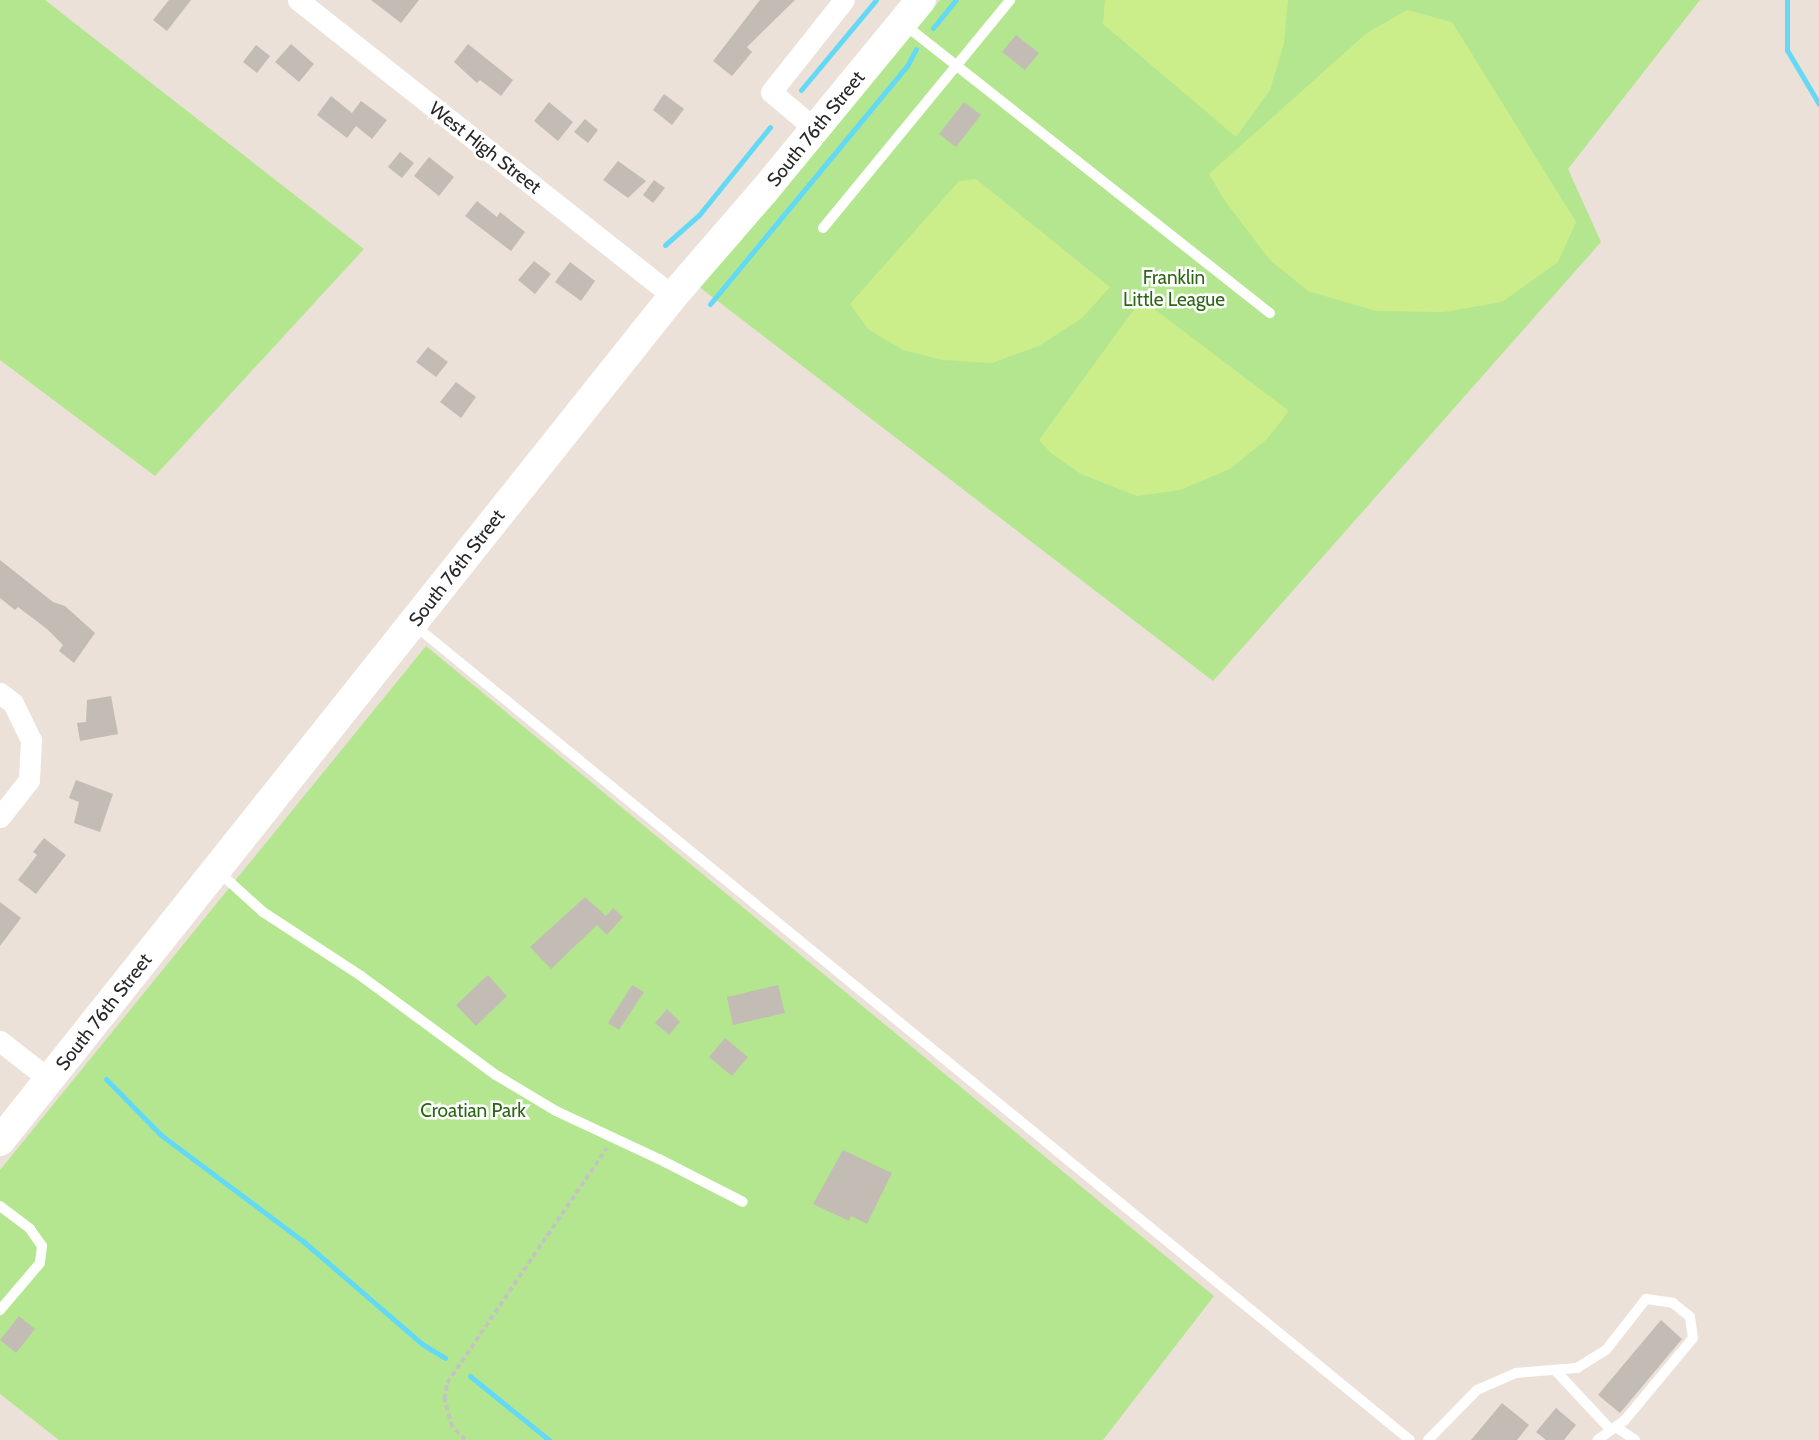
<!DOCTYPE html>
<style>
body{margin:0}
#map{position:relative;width:1819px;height:1440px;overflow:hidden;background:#ebe1d8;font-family:Cabin,sans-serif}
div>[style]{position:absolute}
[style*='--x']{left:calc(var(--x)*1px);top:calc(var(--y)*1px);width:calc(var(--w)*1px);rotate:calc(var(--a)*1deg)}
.green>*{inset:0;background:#b4e690}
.pitch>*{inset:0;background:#cbee8b}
.stream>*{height:5px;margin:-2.5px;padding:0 2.5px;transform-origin:2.5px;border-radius:2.5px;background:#63d9f5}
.building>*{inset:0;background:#c2bcb4}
.path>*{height:3.5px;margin-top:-1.75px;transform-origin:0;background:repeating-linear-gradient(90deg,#c3c3c3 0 5px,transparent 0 8.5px)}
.lane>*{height:10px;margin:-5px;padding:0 5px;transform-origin:5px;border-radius:5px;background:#fff}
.street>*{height:21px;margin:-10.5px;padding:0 10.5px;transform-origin:10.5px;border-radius:10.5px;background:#fff}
.secondary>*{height:30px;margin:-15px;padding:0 15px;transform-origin:15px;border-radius:15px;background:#fff}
span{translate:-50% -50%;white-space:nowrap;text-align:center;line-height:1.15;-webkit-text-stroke:5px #fff;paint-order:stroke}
.street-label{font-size:19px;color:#272727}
.park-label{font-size:19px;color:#2c6715}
</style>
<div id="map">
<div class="green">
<div style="clip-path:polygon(0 0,45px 0,364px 249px,155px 476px,0 360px)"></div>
<div style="clip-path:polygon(940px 0,1700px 0,1568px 169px,1601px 242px,1213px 681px,698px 286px)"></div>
<div style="clip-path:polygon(426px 646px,1214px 1296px,1103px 1440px,59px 1440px,0 1394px,0 1170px)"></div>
</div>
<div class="pitch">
<div style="clip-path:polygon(1105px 0,1288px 0,1284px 43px,1270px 90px,1236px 137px,1103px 24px)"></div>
<div style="clip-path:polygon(1407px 10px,1452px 22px,1576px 222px,1558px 262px,1502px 302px,1444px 312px,1376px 311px,1308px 291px,1270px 260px,1225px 201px,1209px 174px,1367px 33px)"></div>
<div style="clip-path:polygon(976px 179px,1110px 287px,1082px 318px,1039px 346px,992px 363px,942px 360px,903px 350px,868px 329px,850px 304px,959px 181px)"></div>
<div style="clip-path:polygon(1135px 308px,1153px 308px,1289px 411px,1267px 439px,1230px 469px,1180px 490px,1137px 496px,1081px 474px,1052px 454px,1039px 440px)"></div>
</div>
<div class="stream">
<div style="--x:1787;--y:0;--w:50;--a:90"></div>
<div style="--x:1787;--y:50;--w:63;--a:59.3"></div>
<div style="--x:933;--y:28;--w:36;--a:-51"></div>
<div style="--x:801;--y:90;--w:117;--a:-50.2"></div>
<div style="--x:665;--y:245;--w:45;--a:-41.4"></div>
<div style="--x:699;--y:215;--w:113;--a:-51.1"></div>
<div style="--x:710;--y:304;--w:309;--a:-50.4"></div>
<div style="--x:907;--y:66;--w:19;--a:-62"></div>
<div style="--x:106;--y:1079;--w:78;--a:45.5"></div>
<div style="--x:161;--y:1135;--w:179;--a:36.8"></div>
<div style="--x:304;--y:1242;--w:156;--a:40.8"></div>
<div style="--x:422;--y:1344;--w:27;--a:31"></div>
<div style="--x:470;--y:1376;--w:102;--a:39"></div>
</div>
<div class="building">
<div style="clip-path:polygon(169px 0,191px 0,167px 31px,153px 20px)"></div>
<div style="clip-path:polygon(371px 0,419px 0,401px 23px)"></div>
<div style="clip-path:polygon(760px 0,795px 0,747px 47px,752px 52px,732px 76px,713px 61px)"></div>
<div style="clip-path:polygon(1016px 35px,1039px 53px,1025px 70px,1002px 52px)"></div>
<div style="clip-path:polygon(291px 44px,314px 64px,299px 82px,275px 62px)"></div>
<div style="clip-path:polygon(468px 44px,513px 80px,501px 96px,480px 80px,477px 83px,454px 62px)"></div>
<div style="clip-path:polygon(256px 45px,270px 56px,257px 73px,243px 62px)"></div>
<div style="clip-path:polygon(664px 94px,684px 109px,672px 125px,653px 110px)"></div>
<div style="clip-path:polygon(331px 96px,352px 113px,361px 101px,387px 120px,372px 139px,356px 126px,347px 138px,317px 115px)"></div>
<div style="clip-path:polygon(549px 102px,573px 122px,558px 141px,534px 121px)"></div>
<div style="clip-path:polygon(964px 102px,981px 115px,956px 147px,939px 134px)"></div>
<div style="clip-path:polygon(585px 119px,598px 130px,588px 143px,574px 132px)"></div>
<div style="clip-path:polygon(400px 152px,414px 163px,402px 178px,388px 167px)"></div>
<div style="clip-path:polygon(429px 157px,454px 177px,439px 196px,414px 176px)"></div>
<div style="clip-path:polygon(618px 161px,646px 181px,628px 198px,603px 180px)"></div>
<div style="clip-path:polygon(654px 180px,665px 188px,653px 203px,643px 195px)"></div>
<div style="clip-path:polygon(477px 201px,497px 217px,500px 212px,525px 232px,511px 251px,465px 216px)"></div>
<div style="clip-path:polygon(534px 261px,551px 274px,535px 294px,518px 280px)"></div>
<div style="clip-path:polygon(570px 262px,595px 281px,581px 301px,555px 282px)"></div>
<div style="clip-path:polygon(428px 347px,448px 362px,436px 377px,416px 362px)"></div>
<div style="clip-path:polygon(456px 382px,476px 397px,461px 418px,440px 402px)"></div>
<div style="clip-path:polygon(0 560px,53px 602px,65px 606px,95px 633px,74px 663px,59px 651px,63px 645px,47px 629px,18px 607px,15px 610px,0 598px)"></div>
<div style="clip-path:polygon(111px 696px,118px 734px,80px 741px,77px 723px,86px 722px,87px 700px)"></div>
<div style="clip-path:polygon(76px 780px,113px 794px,100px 832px,74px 823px,79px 802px,69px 798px)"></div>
<div style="clip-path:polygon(44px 838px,66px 855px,36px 894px,18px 880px,37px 855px,33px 852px)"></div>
<div style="clip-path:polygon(585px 897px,606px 916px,613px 908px,623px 917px,607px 935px,597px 925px,551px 969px,530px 947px)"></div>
<div style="clip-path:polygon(0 902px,21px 918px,0 946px)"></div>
<div style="clip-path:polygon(488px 975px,507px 996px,476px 1026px,456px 1005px)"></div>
<div style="clip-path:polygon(632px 985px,644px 992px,619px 1030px,608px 1023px)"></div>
<div style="clip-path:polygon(778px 985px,785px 1013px,733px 1025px,727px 997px)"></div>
<div style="clip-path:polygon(667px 1009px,680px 1022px,669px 1035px,655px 1023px)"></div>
<div style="clip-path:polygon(725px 1038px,748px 1057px,732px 1076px,709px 1057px)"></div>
<div style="clip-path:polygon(843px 1150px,892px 1173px,867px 1224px,851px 1216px,849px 1221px,813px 1204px)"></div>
<div style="clip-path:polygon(19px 1316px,35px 1329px,16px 1353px,0 1340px)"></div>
<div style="clip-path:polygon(1661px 1320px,1682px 1339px,1620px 1413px,1598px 1395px)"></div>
<div style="clip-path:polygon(1502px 1403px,1529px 1425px,1517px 1440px,1471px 1440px)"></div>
<div style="clip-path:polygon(1556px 1408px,1576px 1425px,1564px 1440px,1546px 1440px,1536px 1432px)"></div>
</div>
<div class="path">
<div style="--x:465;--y:1440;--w:18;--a:-135"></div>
<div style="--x:452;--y:1427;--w:29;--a:-106"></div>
<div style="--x:444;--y:1399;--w:16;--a:-79"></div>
<div style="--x:447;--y:1383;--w:284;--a:-55.8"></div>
</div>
<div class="lane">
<div style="--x:905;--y:25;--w:465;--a:38.3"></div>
<div style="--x:823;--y:228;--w:295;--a:-50.6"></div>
<div style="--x:413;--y:624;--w:1288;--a:39.3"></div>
<div style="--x:219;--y:872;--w:59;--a:42.3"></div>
<div style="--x:263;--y:912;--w:117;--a:33.1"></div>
<div style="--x:361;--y:976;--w:167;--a:36.3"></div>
<div style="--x:496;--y:1075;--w:70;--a:31"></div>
<div style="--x:556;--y:1111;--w:114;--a:25"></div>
<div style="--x:659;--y:1159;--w:94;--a:27.1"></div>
<div style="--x:0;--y:1206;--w:38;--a:37"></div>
<div style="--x:30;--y:1229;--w:21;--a:55"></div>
<div style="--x:42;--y:1246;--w:17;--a:97"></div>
<div style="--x:40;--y:1263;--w:62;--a:130.4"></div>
<div style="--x:1555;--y:1370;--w:82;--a:47"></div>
<div style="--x:1616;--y:1427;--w:23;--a:34"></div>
<div style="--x:1428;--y:1440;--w:70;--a:-45.6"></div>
<div style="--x:1477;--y:1390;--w:43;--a:-23.6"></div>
<div style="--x:1516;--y:1373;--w:61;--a:-4.7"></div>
<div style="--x:1577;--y:1368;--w:34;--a:-32"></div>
<div style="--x:1606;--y:1350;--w:65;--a:-51.9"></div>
<div style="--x:1646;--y:1299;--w:27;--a:8"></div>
<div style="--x:1673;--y:1303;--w:22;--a:39"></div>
<div style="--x:1690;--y:1317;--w:21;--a:82"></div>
<div style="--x:1693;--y:1338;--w:107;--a:129.7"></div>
<div style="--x:1625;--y:1420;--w:34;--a:144"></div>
</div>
<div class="street">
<div style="--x:298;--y:0;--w:478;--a:38.3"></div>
<div style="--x:815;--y:129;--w:57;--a:-139.9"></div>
<div style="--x:771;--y:92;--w:117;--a:-51.6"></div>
<div style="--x:0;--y:693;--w:16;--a:38"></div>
<div style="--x:13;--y:703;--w:41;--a:64.1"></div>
<div style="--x:31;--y:740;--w:40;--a:92.9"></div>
<div style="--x:29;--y:780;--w:47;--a:128.1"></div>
<div style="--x:0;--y:1041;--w:63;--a:38"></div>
</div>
<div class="secondary">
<div style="--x:0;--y:1141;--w:1080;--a:-51.46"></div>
<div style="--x:673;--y:296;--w:139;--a:-49.1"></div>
<div style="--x:764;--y:191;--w:247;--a:-50.6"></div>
</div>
<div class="street-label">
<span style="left:816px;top:129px;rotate:-51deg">South 76th Street</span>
<span style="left:485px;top:148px;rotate:38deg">West High Street</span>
<span style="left:457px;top:568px;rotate:-52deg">South 76th Street</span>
<span style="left:104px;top:1012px;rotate:-52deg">South 76th Street</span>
</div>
<div class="park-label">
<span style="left:1174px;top:289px">Franklin<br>Little League</span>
<span style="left:473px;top:1111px">Croatian Park</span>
</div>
</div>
